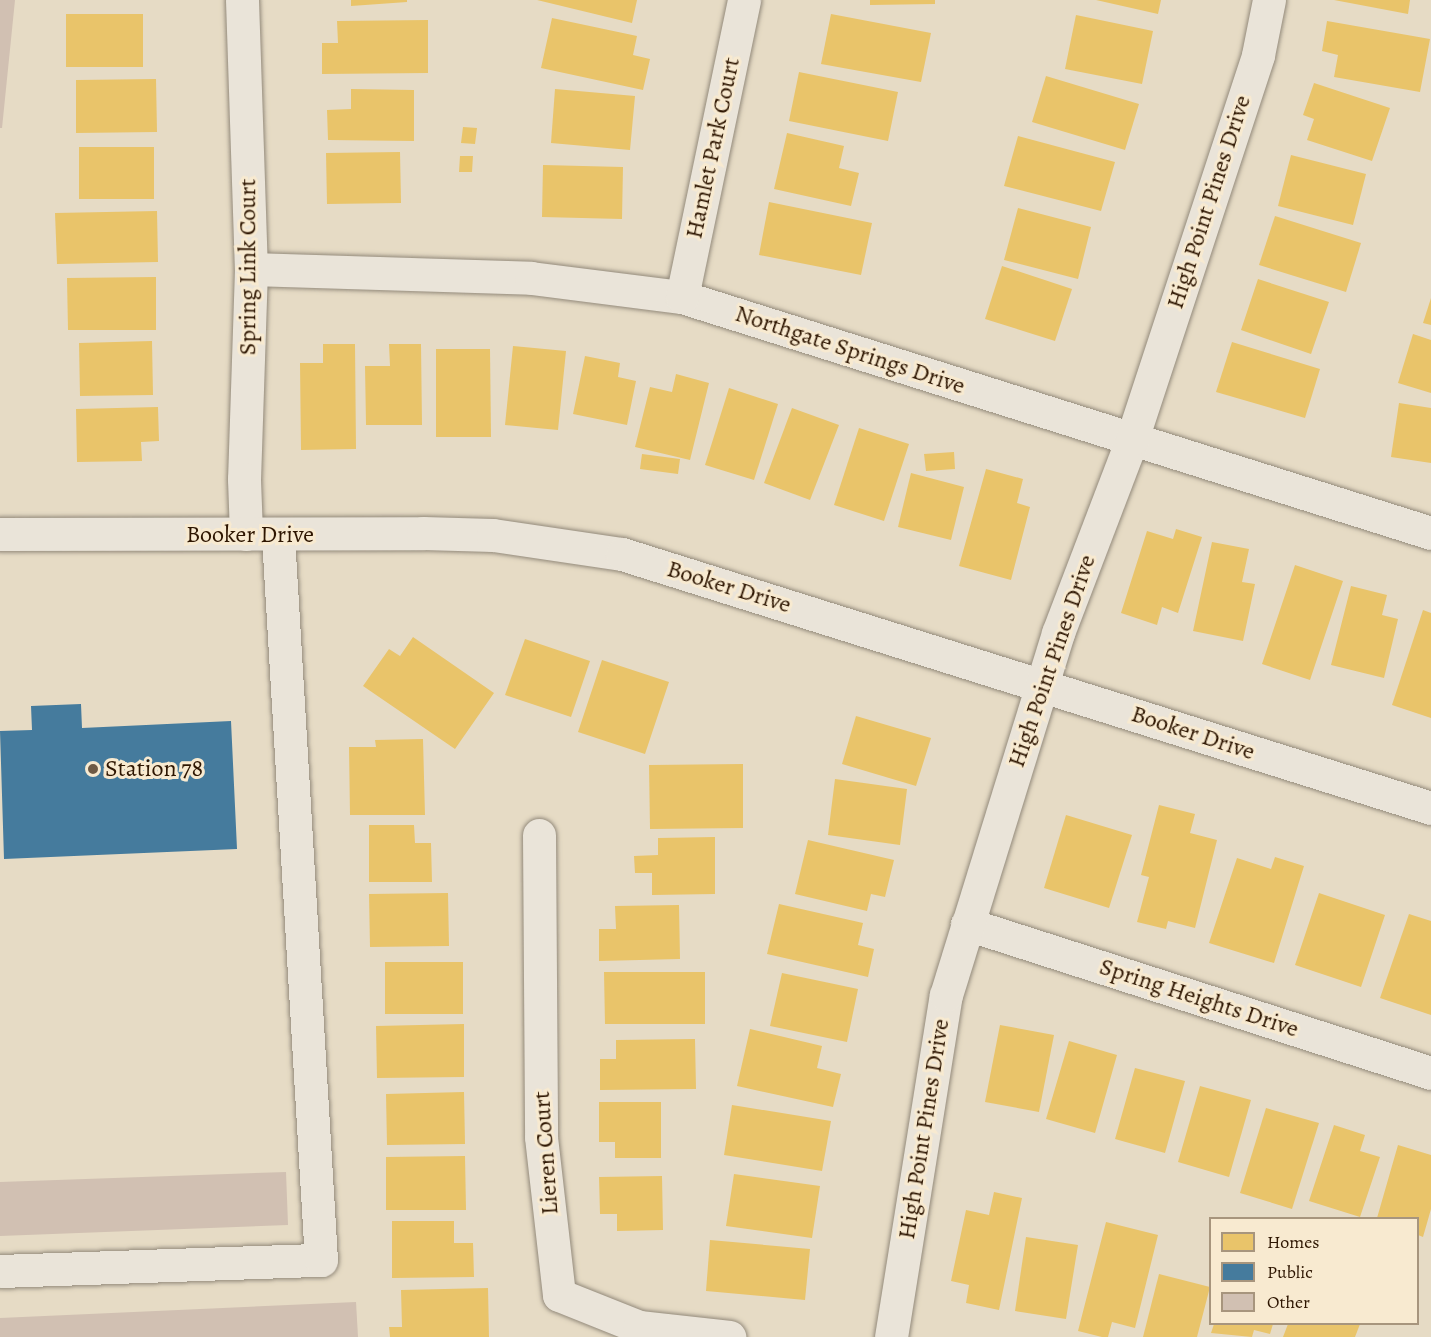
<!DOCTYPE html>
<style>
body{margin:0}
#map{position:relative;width:1431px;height:1337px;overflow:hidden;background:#e6dbc5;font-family:Alegreya,serif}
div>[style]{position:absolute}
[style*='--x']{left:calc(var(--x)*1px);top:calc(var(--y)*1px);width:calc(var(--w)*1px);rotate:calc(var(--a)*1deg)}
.homes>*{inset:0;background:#e9c46a}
.public>*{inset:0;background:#457b9d}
.building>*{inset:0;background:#d1c0b2}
.roads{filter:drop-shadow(0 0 2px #938a7b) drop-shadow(0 0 2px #938a7b)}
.minor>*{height:33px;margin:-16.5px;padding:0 16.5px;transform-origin:16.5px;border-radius:16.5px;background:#eae4d9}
.dots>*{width:16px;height:16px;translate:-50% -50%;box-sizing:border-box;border:3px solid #f8ead0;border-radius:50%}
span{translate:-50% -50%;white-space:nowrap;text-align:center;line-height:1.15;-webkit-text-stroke:6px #f8ead0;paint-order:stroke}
.street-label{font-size:24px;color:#2d1500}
.poi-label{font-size:24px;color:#2d1500}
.left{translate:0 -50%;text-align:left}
.legend{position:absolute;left:1209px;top:1217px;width:210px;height:108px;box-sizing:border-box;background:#f8ead0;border:2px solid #a7957d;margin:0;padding:8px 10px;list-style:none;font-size:18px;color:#2d1500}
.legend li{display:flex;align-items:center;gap:12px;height:30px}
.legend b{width:30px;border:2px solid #a7957d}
</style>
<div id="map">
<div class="homes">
<div style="clip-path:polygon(351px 0,407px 0,407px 2px,351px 6px)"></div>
<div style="clip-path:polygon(537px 0,637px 0,632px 23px)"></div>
<div style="clip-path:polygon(870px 0,935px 0,935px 4px,870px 5px)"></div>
<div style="clip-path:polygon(1096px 0,1161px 0,1158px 14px)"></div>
<div style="clip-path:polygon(1334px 0,1410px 0,1408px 14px)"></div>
<div style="clip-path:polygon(66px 14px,143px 14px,143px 67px,66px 67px)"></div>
<div style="clip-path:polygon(831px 14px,931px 33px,921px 82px,821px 64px)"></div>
<div style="clip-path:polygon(1076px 15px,1153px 31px,1142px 84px,1065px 69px)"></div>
<div style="clip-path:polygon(552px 18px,637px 36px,633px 55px,650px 59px,643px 90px,541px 68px)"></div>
<div style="clip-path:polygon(428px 20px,428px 73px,322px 74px,322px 43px,338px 43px,337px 21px)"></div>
<div style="clip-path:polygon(1327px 21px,1430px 39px,1420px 92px,1334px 77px,1338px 55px,1322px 51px)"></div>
<div style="clip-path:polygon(799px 72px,898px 92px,888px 141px,789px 121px)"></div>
<div style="clip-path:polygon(1046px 76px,1139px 104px,1125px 150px,1032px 122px)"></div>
<div style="clip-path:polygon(156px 79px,157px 132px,76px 133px,76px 80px)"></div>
<div style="clip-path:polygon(1314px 83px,1390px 108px,1372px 161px,1307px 140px,1314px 119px,1303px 115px)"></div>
<div style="clip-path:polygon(351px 89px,414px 90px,414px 141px,328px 140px,327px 110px,351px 109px)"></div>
<div style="clip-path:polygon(555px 89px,635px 96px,630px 150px,551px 143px)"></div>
<div style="clip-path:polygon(463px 127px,477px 128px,475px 144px,461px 143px)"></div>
<div style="clip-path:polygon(787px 133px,844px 146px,839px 168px,859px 173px,851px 206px,774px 189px)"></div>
<div style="clip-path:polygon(1018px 136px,1115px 162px,1101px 211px,1004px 186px)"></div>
<div style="clip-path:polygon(79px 147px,154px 147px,154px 199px,79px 199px)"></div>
<div style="clip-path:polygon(400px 152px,401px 203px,327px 204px,326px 153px)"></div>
<div style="clip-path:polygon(1291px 155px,1366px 174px,1353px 225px,1278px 206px)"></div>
<div style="clip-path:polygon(460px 156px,473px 156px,472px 172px,459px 172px)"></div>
<div style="clip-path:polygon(543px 165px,623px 167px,622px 219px,542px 217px)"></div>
<div style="clip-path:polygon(769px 202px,872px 223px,861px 275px,759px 255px)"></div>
<div style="clip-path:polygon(1018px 208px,1091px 227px,1078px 279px,1004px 260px)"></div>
<div style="clip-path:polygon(157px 211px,158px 262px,57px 264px,55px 213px)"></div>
<div style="clip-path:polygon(1275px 216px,1361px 243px,1346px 292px,1259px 265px)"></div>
<div style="clip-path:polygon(1002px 266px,1072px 289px,1055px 341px,985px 319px)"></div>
<div style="clip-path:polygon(156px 277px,156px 330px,68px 330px,67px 278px)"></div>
<div style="clip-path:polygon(1258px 279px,1329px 302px,1311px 354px,1241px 330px)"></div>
<div style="clip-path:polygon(1431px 298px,1431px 325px,1423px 323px)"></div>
<div style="clip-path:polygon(1413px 334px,1431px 340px,1431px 393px,1398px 383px)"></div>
<div style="clip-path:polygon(152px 341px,153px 395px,80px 396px,79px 343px)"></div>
<div style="clip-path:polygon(1232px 342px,1320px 369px,1305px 418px,1216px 392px)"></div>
<div style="clip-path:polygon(323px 344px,355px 344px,356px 449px,301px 450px,300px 363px,323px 363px)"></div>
<div style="clip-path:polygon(389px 344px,421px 344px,422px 425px,366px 425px,365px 366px,390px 366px)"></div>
<div style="clip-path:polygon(513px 346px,566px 351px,558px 430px,505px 425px)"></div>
<div style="clip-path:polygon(436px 349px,490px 349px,491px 437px,436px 437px)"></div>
<div style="clip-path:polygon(585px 356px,620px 363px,618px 377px,636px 381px,627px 425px,573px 414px)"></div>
<div style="clip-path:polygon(676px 374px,709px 383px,690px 460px,635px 447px,650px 387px,672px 392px)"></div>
<div style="clip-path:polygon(729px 388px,778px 404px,754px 480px,705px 465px)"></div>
<div style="clip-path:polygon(1399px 403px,1431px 408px,1431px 463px,1391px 457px)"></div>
<div style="clip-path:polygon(158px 407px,159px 441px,141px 442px,142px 461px,77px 462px,76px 409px)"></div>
<div style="clip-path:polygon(792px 408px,839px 425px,810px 500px,764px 483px)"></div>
<div style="clip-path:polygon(859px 428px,909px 444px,884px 521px,834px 505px)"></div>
<div style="clip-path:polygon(954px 452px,955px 469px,926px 471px,924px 454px)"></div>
<div style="clip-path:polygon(642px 454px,680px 459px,678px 474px,640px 469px)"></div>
<div style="clip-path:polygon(986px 469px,1023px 479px,1017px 503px,1030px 507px,1011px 580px,959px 566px)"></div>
<div style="clip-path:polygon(911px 473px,964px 487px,951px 540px,898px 527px)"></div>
<div style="clip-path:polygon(1176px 529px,1202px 537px,1178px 613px,1162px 607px,1157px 625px,1121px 613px,1147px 531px,1173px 539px)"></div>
<div style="clip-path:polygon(1212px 542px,1249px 549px,1242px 582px,1255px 584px,1243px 641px,1193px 631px)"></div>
<div style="clip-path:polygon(1295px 565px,1343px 581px,1310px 680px,1262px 664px)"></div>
<div style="clip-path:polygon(1351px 586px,1387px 595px,1382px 615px,1398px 619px,1384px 678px,1331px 665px)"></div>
<div style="clip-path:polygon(1423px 610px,1431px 613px,1431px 718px,1392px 705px)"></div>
<div style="clip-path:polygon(413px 637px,494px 693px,455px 749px,363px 686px,389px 649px,400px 656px)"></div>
<div style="clip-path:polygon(525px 639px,590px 661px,571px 717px,505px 695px)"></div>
<div style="clip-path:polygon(602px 660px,669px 682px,645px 754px,578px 732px)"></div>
<div style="clip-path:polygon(856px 716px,931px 738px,916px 786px,842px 764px)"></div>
<div style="clip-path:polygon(423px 739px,425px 815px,350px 815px,349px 747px,376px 747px,375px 740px)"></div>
<div style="clip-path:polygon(743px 764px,743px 828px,650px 829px,649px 765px)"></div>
<div style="clip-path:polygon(835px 779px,907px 789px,900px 845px,828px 835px)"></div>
<div style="clip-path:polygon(1159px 805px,1195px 814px,1190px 833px,1217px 840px,1195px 928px,1168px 921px,1166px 929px,1137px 922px,1149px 877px,1141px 875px)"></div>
<div style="clip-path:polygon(1066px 815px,1132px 835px,1109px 908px,1044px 888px)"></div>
<div style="clip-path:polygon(369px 825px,414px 825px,415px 843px,431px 843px,432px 882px,369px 882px)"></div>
<div style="clip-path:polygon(715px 837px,715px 894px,652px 895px,652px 873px,635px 873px,634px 856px,658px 855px,658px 838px)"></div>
<div style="clip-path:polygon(808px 840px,894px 860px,885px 897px,871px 894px,867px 911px,795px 894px)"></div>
<div style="clip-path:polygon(1275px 857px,1304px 866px,1274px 963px,1209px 943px,1237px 858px,1271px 869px)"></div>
<div style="clip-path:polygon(448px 893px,449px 946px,370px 947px,369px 894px)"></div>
<div style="clip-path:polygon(1319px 893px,1385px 915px,1361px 987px,1295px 965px)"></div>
<div style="clip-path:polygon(779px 904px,863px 923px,858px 945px,874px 949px,868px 977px,767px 954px)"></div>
<div style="clip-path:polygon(679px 905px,680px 959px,599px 961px,599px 929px,616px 929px,615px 906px)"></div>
<div style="clip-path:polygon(1409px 914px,1431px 921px,1431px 1015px,1380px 998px)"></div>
<div style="clip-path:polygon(385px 962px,463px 962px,463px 1014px,385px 1014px)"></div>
<div style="clip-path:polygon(604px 972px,705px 972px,705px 1024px,605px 1024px)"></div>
<div style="clip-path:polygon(782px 973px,858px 989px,847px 1042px,770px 1026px)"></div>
<div style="clip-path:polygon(464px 1024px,464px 1077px,377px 1078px,376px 1026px)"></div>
<div style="clip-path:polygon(1000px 1025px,1054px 1035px,1039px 1112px,985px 1102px)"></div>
<div style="clip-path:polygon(750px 1029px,822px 1046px,817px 1068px,841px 1074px,833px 1107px,737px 1086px)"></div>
<div style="clip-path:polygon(695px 1039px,696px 1089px,600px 1090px,600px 1059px,616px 1059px,616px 1040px)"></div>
<div style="clip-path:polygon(1069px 1041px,1117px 1055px,1095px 1133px,1046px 1119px)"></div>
<div style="clip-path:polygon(1135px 1068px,1185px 1081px,1165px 1153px,1115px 1139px)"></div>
<div style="clip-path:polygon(1200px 1086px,1251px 1100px,1229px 1177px,1178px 1162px)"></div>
<div style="clip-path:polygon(464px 1092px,465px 1144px,387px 1145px,386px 1094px)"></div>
<div style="clip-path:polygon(599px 1102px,661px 1102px,661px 1158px,615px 1158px,615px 1142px,599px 1142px)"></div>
<div style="clip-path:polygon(732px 1105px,831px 1121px,822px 1171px,724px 1155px)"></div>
<div style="clip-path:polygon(1266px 1108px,1319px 1123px,1292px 1209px,1240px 1193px)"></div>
<div style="clip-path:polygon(1334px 1125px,1365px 1135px,1360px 1151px,1380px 1157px,1360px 1217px,1309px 1201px)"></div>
<div style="clip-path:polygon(1398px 1145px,1431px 1155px,1431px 1209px,1423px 1237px,1418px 1235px,1418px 1218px,1377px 1218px)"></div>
<div style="clip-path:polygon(465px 1156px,466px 1210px,386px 1210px,386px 1157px)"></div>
<div style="clip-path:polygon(734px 1174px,820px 1186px,812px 1238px,726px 1226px)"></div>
<div style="clip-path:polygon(662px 1176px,663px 1230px,617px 1231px,617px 1214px,600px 1214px,599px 1177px)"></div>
<div style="clip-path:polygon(994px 1192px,1022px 1198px,999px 1310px,966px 1303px,969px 1285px,951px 1281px,966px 1210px,989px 1215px)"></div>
<div style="clip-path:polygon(392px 1221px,454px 1221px,454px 1243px,473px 1243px,474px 1277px,392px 1278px)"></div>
<div style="clip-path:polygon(1106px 1222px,1158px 1235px,1135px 1328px,1112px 1322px,1108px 1337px,1102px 1337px,1078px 1331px)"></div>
<div style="clip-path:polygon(1026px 1237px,1078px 1245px,1066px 1319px,1015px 1311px)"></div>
<div style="clip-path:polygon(710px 1240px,810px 1249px,805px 1300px,706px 1291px)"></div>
<div style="clip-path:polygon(1159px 1274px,1210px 1287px,1197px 1337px,1143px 1337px)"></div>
<div style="clip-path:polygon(488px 1288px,489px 1337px,390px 1337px,389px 1327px,402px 1327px,401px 1290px)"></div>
<div style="clip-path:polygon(1214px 1324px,1273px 1324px,1270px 1334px,1254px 1330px,1252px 1337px,1211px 1333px)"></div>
<div style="clip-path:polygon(1288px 1324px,1360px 1324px,1355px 1337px,1283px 1337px)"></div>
</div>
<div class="public">
<div style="clip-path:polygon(81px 704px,82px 728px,231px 721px,237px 849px,4px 859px,0 731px,32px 730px,31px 706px)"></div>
</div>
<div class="building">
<div style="clip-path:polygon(0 0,15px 0,2px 128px,0 128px)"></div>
<div style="clip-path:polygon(286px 1172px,288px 1225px,0 1236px,0 1182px)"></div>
<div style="clip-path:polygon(356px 1302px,358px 1337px,0 1337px,0 1318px)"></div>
</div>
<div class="roads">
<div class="minor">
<div style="--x:242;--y:0;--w:269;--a:88.1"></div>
<div style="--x:251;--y:269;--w:210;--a:91.9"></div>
<div style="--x:244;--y:479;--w:55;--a:87.9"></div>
<div style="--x:251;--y:269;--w:280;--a:1.8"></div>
<div style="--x:531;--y:278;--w:152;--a:7.2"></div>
<div style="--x:682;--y:297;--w:785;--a:17.49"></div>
<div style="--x:682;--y:297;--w:303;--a:-78.2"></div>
<div style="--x:0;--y:534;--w:423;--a:-0.1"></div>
<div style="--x:423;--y:533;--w:70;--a:1.6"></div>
<div style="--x:493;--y:535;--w:130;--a:8.4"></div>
<div style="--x:622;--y:554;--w:848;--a:17.43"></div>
<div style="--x:539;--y:835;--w:302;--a:89.6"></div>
<div style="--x:541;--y:1137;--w:159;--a:83.5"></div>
<div style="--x:559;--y:1295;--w:86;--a:21.8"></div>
<div style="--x:639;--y:1327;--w:91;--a:6.3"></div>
<div style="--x:967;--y:924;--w:487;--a:17.8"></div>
<div style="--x:0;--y:1271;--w:321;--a:-2"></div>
<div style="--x:321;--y:1260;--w:725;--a:-93.4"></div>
<div style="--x:891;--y:1337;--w:346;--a:-80.9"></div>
<div style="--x:946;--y:995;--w:379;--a:-72.8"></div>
<div style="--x:1058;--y:633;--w:208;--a:-69.1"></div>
<div style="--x:1132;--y:439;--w:404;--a:-71.8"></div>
<div style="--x:1258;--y:55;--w:56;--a:-78.7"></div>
</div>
</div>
<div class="dots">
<div style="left:93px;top:769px;background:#6e5a45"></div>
</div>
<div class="street-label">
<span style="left:713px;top:148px;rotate:-78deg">Hamlet Park Court</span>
<span style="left:1209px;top:202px;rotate:-72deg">High Point Pines Drive</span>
<span style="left:248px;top:267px;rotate:-90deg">Spring Link Court</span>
<span style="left:850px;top:350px;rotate:18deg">Northgate Springs Drive</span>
<span style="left:250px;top:535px">Booker Drive</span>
<span style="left:729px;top:587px;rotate:17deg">Booker Drive</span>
<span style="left:1052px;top:661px;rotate:-71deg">High Point Pines Drive</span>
<span style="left:1193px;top:733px;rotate:18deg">Booker Drive</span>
<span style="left:1199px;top:998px;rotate:18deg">Spring Heights Drive</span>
<span style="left:924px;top:1129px;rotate:-81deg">High Point Pines Drive</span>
<span style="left:546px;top:1153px;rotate:-94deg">Lieren Court</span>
</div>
<div class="poi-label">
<span class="left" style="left:105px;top:769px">Station 78</span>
</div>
<ul class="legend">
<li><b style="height:16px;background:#e9c46a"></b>Homes</li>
<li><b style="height:16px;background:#457b9d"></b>Public</li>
<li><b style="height:16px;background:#d1c0b2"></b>Other</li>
</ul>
</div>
